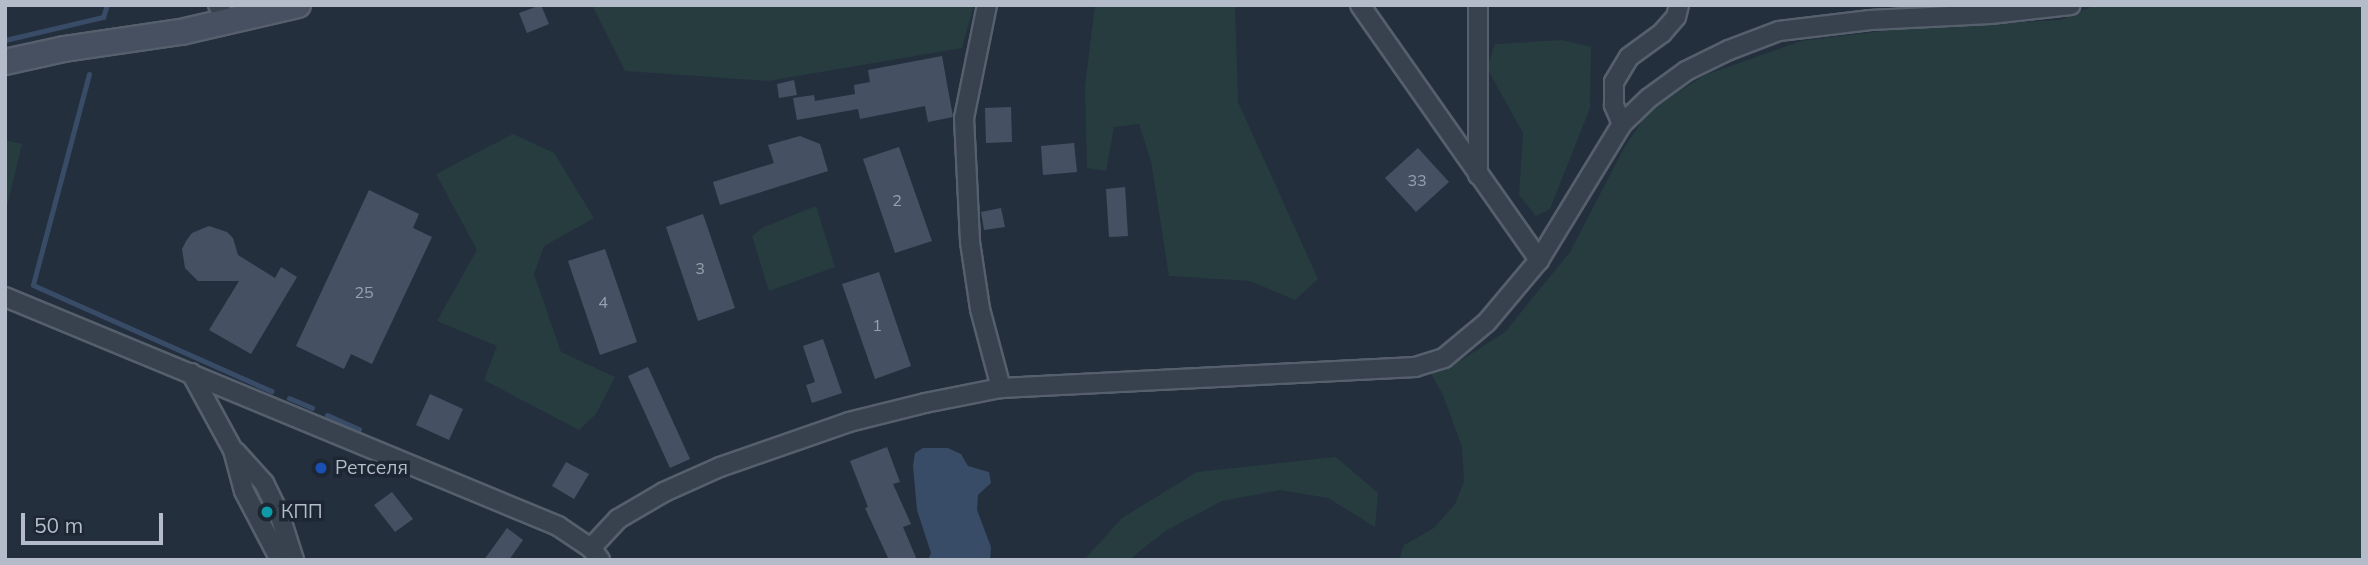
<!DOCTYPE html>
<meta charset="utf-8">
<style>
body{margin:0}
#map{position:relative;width:2368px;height:565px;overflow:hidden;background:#242f3e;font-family:Mulish,sans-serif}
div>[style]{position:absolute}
.green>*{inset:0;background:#263c3f}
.water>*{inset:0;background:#394c67}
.stream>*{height:5px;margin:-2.5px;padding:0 2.5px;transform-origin:2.5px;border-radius:2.5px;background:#394c67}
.building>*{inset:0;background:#455162}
.roads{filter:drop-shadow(2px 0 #565f6c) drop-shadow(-2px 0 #565f6c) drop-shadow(0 2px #565f6c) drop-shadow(0 -2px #565f6c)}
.street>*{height:18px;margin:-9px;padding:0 9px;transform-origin:9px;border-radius:9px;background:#38414e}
.secondary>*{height:24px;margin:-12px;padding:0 12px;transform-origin:12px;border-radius:12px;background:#465061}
.dots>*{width:19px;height:19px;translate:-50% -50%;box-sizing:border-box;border:4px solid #1d2633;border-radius:50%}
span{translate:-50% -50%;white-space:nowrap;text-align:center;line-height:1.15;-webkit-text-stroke:7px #1d2633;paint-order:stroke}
.number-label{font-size:16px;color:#98a1af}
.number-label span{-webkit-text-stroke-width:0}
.poi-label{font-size:19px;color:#b4bcc9}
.left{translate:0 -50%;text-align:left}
.frame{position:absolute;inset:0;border:7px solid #b4bcc9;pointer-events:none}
.scale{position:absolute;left:21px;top:513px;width:142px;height:32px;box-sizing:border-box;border:4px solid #b4bcc9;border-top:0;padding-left:9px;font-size:21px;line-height:24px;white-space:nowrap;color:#b4bcc9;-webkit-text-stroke:5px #1d2633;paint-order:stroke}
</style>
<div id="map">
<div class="green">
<div style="clip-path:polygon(592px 5px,974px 5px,962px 48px,768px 81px,625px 71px)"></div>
<div style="clip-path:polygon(1095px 5px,1235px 5px,1238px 102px,1318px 279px,1295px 300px,1250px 281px,1169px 276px,1151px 161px,1139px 124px,1114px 127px,1106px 171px,1087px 168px,1085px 87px)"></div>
<div style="clip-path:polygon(2095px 5px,2363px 5px,2363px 560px,1399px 560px,1404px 545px,1434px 528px,1455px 504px,1464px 481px,1462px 447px,1443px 395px,1429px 370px,1463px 359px,1505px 332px,1570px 252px,1625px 146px,1650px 110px,1705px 75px,1801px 41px,1899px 29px,2061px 20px)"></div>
<div style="clip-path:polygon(1562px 40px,1591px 47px,1590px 108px,1550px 209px,1536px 216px,1519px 195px,1523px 133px,1487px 68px,1495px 44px)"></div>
<div style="clip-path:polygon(513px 134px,554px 153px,594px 218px,544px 246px,534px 274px,561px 352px,615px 377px,596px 414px,579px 430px,484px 380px,497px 346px,437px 321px,477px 250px,436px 174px)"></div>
<div style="clip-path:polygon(5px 140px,22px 144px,5px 215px)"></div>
<div style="clip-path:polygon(816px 206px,835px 267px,769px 291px,752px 236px,764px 227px)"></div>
<div style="clip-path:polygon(1336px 457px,1378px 493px,1375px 527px,1328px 498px,1280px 490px,1222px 501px,1165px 531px,1129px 560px,1084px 560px,1122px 518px,1197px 472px)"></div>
</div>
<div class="water">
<div style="clip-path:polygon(923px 448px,948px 448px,961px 454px,968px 466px,989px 472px,991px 483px,978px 495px,977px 510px,991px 547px,990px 560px,928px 560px,931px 553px,917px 510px,913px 466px,915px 453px)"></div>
</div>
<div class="stream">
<div style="left:5px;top:40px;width:101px;rotate:-13.2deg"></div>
<div style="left:103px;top:17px;width:13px;rotate:-72deg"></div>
<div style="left:89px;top:74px;width:218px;rotate:104.9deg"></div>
<div style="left:33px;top:285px;width:261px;rotate:24deg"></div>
<div style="left:289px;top:398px;width:25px;rotate:23deg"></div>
<div style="left:327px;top:415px;width:35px;rotate:24deg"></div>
</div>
<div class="building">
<div style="clip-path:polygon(541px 5px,549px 24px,527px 33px,519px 13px)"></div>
<div style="clip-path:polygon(942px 56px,953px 117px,928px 122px,925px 106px,860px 119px,858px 109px,797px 120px,793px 98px,814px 95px,815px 101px,855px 94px,854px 85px,870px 82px,868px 70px)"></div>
<div style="clip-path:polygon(794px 80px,797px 95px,779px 98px,777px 84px)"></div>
<div style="clip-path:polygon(1011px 107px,1012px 142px,986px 143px,985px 108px)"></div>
<div style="clip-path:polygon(800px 136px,820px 144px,828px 171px,720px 205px,713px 182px,774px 163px,768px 145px)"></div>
<div style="clip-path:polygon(1074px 143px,1077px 172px,1043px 175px,1041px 146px)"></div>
<div style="clip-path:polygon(899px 147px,932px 241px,895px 253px,863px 159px)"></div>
<div style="clip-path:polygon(1418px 148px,1449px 182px,1416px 212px,1385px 178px)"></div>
<div style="clip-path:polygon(1125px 187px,1128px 236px,1109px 237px,1106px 189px)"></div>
<div style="clip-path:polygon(369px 190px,419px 214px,413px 228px,432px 237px,372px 364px,351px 354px,344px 369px,296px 346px)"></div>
<div style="clip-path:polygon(1001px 208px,1005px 227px,984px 230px,981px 212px)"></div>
<div style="clip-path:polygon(703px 214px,735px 308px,698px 321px,666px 227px)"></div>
<div style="clip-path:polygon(209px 226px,227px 232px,233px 238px,238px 255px,275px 278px,281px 267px,297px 277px,251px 354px,209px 330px,239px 281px,198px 281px,185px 268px,182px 249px,186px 241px,192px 233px)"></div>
<div style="clip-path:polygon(605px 249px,637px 342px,600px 355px,568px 261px)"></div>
<div style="clip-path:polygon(879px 272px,911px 366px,875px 379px,842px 284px)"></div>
<div style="clip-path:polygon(823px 339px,842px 393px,812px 403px,806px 385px,815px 382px,803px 346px)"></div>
<div style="clip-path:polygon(648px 367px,690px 459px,670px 468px,628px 376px)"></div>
<div style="clip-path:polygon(430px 394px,463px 409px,449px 440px,416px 425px)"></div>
<div style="clip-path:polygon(887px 447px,900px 482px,893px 484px,911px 524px,903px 527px,917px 560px,889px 560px,865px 508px,868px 507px,850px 461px)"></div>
<div style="clip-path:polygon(566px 462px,589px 474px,574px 499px,552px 486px)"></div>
<div style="clip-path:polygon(392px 492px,413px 519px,395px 532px,374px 505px)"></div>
<div style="clip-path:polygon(507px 528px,523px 540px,509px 560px,484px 560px)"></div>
</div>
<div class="roads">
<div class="street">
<div style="left:218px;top:5px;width:18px;rotate:61deg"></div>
<div style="left:987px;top:5px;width:115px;rotate:101.5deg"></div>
<div style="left:964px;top:118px;width:124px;rotate:87.2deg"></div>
<div style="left:970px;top:242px;width:68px;rotate:81.5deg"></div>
<div style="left:980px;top:309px;width:82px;rotate:75.1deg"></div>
<div style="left:1360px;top:5px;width:312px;rotate:54.9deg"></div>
<div style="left:1478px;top:5px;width:170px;rotate:90deg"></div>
<div style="left:1622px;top:124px;width:21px;rotate:-113deg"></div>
<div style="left:1614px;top:105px;width:23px;rotate:-90deg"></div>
<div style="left:1614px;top:82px;width:29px;rotate:-59deg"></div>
<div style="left:1629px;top:57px;width:41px;rotate:-36deg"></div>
<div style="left:1662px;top:33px;width:21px;rotate:-49deg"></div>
<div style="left:1676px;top:17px;width:12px;rotate:-76deg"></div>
<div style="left:5px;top:297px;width:599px;rotate:22.49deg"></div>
<div style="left:558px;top:526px;width:40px;rotate:34deg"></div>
<div style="left:591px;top:548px;width:15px;rotate:53deg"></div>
<div style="left:191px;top:373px;width:88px;rotate:61.4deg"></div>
<div style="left:233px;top:450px;width:42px;rotate:75deg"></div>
<div style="left:244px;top:491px;width:78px;rotate:62.4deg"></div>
<div style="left:236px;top:452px;width:42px;rotate:47.9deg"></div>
<div style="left:264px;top:483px;width:37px;rotate:64deg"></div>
<div style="left:280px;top:516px;width:46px;rotate:72.3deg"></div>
<div style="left:591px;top:548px;width:40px;rotate:-47deg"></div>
<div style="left:618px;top:519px;width:53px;rotate:-30.4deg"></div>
<div style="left:664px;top:492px;width:61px;rotate:-24.1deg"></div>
<div style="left:720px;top:467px;width:137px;rotate:-19.2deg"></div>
<div style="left:849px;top:422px;width:78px;rotate:-14deg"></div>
<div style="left:925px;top:403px;width:77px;rotate:-11.2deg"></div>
<div style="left:1001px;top:388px;width:415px;rotate:-2.9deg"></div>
<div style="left:1415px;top:367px;width:30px;rotate:-17deg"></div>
<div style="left:1444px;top:358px;width:56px;rotate:-39.9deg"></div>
<div style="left:1487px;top:322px;width:81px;rotate:-50deg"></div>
<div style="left:1539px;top:260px;width:159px;rotate:-58.6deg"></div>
<div style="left:1622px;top:124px;width:37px;rotate:-44deg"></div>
<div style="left:1649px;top:98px;width:46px;rotate:-36.1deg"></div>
<div style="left:1686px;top:71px;width:48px;rotate:-26deg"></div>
<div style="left:1729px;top:50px;width:53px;rotate:-20.8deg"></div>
<div style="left:1779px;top:31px;width:92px;rotate:-6.9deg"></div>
<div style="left:1870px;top:20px;width:120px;rotate:-2.9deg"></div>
<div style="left:1990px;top:14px;width:81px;rotate:-6.3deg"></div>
</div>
<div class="secondary">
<div style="left:5px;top:62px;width:60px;rotate:-12.4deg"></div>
<div style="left:64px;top:49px;width:118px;rotate:-8.3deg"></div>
<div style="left:181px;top:32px;width:120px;rotate:-13deg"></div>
</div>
</div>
<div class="dots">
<div style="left:321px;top:468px;background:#1a4fb4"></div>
<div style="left:267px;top:512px;background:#0f9aa8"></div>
</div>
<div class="number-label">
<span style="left:1417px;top:180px">33</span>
<span style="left:897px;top:200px">2</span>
<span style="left:700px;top:268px">3</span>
<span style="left:364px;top:292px">25</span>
<span style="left:603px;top:302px">4</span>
<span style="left:877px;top:325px">1</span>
</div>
<div class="poi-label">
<span class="left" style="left:335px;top:468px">Ретселя</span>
<span class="left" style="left:281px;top:512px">КПП</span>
</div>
<div class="frame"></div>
<div class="scale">50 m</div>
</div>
